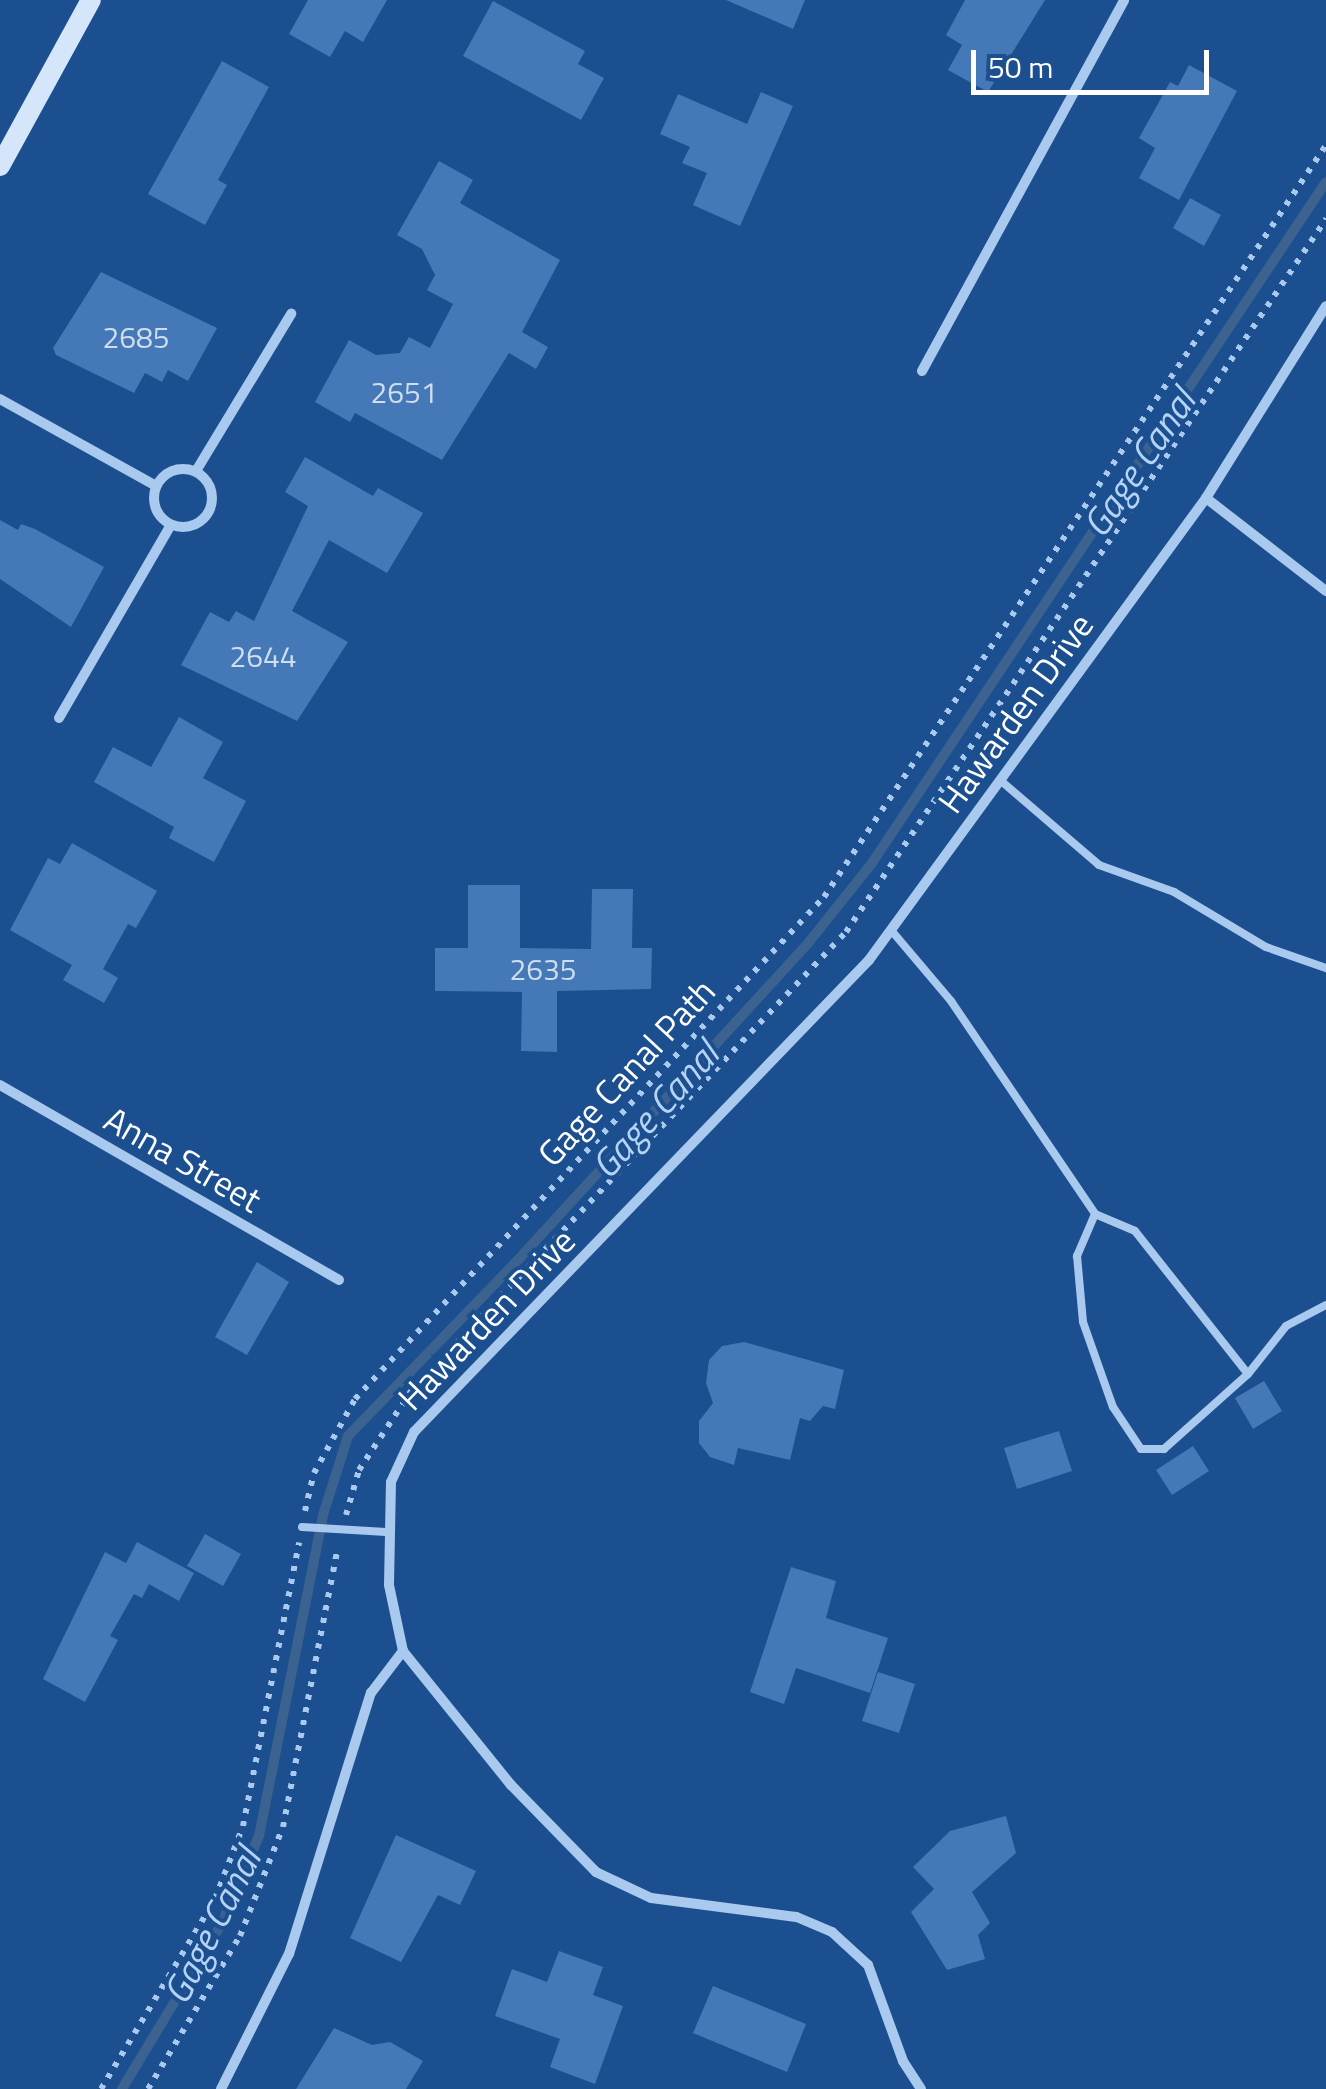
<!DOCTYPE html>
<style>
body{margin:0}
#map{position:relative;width:1326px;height:2089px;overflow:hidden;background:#1b4f8f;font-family:"Titillium Web",sans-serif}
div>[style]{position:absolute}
.stream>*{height:10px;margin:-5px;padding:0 5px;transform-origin:5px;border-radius:5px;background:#3c6290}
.building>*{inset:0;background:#4478b7}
.path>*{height:6px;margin-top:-3px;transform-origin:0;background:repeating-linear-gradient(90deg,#a9c9ee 0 5px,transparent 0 13px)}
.service>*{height:8px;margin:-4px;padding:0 4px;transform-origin:4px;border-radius:4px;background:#a9c9ee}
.minor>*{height:10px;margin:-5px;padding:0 5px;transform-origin:5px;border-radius:5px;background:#a9c9ee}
.minor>.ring{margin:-5px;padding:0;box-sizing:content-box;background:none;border:10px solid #a9c9ee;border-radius:50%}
.secondary>*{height:20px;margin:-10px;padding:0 10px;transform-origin:10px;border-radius:10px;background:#d6e6fa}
span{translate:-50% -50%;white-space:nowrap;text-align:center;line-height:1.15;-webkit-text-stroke:8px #1b4f8f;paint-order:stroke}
.number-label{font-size:30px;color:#d0dded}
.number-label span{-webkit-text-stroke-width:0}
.street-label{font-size:35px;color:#fff}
.water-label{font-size:38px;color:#b5d3f5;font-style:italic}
.scale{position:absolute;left:971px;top:50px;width:238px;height:45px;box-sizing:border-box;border:5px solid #fff;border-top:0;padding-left:12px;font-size:30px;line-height:35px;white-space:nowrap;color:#fff;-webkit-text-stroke:8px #1b4f8f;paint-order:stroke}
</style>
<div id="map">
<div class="stream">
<div style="left:122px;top:2089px;width:194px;rotate:-58.9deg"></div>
<div style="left:222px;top:1923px;width:95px;rotate:-67deg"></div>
<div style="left:259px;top:1836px;width:327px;rotate:-78.7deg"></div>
<div style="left:323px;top:1515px;width:83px;rotate:-72.4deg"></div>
<div style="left:348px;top:1436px;width:243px;rotate:-46deg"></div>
<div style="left:517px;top:1261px;width:432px;rotate:-47.5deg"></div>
<div style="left:809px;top:942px;width:101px;rotate:-51.4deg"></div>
<div style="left:872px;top:863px;width:818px;rotate:-56.31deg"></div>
</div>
<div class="building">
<div style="clip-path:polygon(308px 0,387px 0,363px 42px,345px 31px,330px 57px,289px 34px)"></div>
<div style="clip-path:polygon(726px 0,805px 0,793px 29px)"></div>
<div style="clip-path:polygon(965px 0,1045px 0,988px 92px,948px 70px,962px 45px,946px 35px)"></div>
<div style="clip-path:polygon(493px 1px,585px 51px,578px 64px,604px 78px,581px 120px,463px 56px)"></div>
<div style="clip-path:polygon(222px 61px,269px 87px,218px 180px,227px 185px,205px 225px,148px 194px)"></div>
<div style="clip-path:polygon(1189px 65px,1237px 91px,1179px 200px,1139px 178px,1155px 148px,1139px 138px,1170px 82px,1178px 86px)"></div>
<div style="clip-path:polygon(761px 92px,793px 106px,740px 226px,693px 205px,707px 173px,682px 163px,690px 147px,660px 134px,678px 94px,747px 124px)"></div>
<div style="clip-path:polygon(439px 161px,473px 180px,460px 203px,560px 260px,522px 332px,548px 347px,536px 369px,509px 353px,442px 460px,355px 413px,350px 422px,315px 402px,349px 340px,376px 355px,400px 353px,409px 337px,430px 348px,453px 304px,427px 290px,435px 275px,422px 249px,397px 235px)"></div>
<div style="clip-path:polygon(1190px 198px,1221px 215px,1204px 246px,1173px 228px)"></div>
<div style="clip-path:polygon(101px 272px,217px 328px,188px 381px,168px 370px,162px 382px,145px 373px,134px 393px,56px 355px,53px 348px)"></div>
<div style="clip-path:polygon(305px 457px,373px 496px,378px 488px,423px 513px,387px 573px,329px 540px,292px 611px,348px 642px,297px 721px,181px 665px,210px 612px,229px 622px,236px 611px,254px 621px,308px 506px,285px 492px)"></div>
<div style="clip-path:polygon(0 520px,18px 530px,21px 524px,35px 529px,104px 567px,71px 627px,0 579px)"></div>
<div style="clip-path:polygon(179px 717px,223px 742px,203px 778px,246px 801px,214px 862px,169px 838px,174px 827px,94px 782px,113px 747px,151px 767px)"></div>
<div style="clip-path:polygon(72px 843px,157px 891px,136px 928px,128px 924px,103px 969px,118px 978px,104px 1003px,63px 980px,72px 965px,10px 930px,48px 858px,60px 864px)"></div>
<div style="clip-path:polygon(468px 885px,520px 885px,520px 948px,591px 949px,592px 889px,633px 889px,632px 948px,652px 948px,651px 989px,557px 991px,557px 1052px,521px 1051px,522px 992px,435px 991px,435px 948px,468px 948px)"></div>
<div style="clip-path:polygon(257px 1262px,289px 1282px,247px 1355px,215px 1337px)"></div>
<div style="clip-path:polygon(744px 1342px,844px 1370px,835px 1409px,823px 1406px,810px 1421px,800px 1418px,790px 1460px,738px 1448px,734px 1465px,710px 1457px,699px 1443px,699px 1421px,713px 1403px,706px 1383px,709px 1360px,722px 1346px)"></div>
<div style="clip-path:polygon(1264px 1381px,1282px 1411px,1253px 1429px,1235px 1398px)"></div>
<div style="clip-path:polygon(1059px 1431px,1072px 1471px,1017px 1489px,1004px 1448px)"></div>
<div style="clip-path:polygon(1193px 1446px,1209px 1471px,1172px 1495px,1156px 1470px)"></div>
<div style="clip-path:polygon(205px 1534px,241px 1554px,223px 1586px,187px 1566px)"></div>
<div style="clip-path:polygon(137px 1542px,194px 1573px,179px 1601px,149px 1584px,142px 1598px,134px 1594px,110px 1636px,118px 1640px,85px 1702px,43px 1679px,105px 1552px,126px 1563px)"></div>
<div style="clip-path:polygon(791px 1567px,836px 1581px,826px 1618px,888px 1638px,870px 1693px,796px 1668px,784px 1704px,750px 1692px)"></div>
<div style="clip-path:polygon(878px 1672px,915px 1684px,899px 1733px,862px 1721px)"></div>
<div style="clip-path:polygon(1006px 1816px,1016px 1853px,972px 1892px,990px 1923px,978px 1935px,985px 1959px,947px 1970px,911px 1912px,934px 1889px,913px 1867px,950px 1831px)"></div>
<div style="clip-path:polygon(396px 1835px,476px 1871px,460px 1905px,438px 1895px,401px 1962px,350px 1938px)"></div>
<div style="clip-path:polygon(559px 1951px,603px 1967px,593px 1995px,623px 2006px,595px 2084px,550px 2067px,560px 2039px,495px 2016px,512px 1969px,547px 1982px)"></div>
<div style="clip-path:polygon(713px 1986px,806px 2024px,787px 2072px,693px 2033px)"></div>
<div style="clip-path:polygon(334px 2028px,372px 2045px,390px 2042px,423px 2061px,406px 2089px,296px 2089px)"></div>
</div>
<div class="path">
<div style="left:305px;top:1511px;width:39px;rotate:-77deg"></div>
<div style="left:314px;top:1473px;width:85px;rotate:-61deg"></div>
<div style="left:355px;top:1399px;width:687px;rotate:-46.95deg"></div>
<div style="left:824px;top:897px;width:904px;rotate:-56.27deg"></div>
<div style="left:346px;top:1515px;width:47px;rotate:-73.9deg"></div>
<div style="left:359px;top:1470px;width:95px;rotate:-56.6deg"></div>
<div style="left:411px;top:1391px;width:632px;rotate:-46.54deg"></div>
<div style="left:846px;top:932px;width:860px;rotate:-56.05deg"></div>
<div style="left:101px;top:2089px;width:222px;rotate:-59deg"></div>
<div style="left:215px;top:1899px;width:78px;rotate:-69deg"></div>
<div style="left:243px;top:1826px;width:289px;rotate:-78.8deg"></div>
<div style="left:148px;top:2089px;width:179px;rotate:-59deg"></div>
<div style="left:240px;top:1936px;width:117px;rotate:-68.5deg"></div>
<div style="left:283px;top:1827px;width:285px;rotate:-78.9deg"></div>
</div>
<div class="service">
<div style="left:1000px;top:780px;width:130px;rotate:40.6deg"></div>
<div style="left:1099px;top:865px;width:80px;rotate:19.8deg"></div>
<div style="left:1174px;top:892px;width:107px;rotate:30.9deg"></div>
<div style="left:1266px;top:947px;width:64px;rotate:19.3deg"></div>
<div style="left:891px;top:930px;width:93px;rotate:49.8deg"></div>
<div style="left:951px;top:1001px;width:257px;rotate:55.9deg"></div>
<div style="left:1095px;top:1214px;width:46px;rotate:113.2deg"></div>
<div style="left:1077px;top:1256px;width:66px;rotate:84.8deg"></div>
<div style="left:1083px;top:1322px;width:90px;rotate:70.6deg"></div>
<div style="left:1113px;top:1407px;width:50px;rotate:56.3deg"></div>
<div style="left:1141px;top:1449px;width:23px"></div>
<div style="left:1164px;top:1449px;width:113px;rotate:-41.8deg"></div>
<div style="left:1095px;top:1214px;width:43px;rotate:23deg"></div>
<div style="left:1135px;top:1231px;width:182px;rotate:51.7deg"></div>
<div style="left:1248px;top:1374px;width:61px;rotate:-51.6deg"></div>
<div style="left:1286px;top:1326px;width:45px;rotate:-27.7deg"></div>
<div style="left:302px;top:1527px;width:84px;rotate:3.4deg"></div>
</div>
<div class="minor">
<div style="left:922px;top:371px;width:422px;rotate:-61.4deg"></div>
<div style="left:0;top:399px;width:179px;rotate:29.1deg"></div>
<div class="ring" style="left:154px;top:469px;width:48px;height:48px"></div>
<div style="left:196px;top:471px;width:184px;rotate:-58.8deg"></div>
<div style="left:1206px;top:498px;width:152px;rotate:37.8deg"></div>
<div style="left:59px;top:718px;width:223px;rotate:-59.9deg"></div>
<div style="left:0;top:1085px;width:391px;rotate:29.9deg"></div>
<div style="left:221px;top:2089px;width:151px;rotate:-63.3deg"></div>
<div style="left:289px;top:1954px;width:274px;rotate:-72.6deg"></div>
<div style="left:371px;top:1693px;width:53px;rotate:-52.7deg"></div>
<div style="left:921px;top:2089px;width:33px;rotate:-123deg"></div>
<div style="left:903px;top:2061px;width:102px;rotate:-110deg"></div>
<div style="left:868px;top:1965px;width:49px;rotate:-137.5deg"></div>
<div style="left:832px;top:1932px;width:39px;rotate:-157deg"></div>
<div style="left:796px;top:1917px;width:146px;rotate:-172.5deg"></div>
<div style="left:651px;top:1898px;width:61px;rotate:-154.7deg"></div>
<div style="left:596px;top:1872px;width:122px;rotate:-134.3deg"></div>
<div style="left:511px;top:1785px;width:172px;rotate:-128.9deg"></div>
<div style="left:403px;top:1651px;width:67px;rotate:-102deg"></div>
<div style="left:389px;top:1585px;width:103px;rotate:-88.9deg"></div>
<div style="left:391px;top:1482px;width:55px;rotate:-65.3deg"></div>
<div style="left:414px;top:1432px;width:656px;rotate:-46.05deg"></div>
<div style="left:869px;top:960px;width:572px;rotate:-53.89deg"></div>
<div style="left:1206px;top:498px;width:226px;rotate:-58deg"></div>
</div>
<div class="secondary">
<div style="left:0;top:166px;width:189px;rotate:-61.3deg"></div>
</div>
<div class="number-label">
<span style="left:136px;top:337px">2685</span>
<span style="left:404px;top:392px">2651</span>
<span style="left:263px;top:656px">2644</span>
<span style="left:543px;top:969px">2635</span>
</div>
<div class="street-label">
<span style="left:1015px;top:713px;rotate:-54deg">Hawarden Drive</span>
<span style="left:626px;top:1072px;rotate:-47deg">Gage Canal Path</span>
<span style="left:183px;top:1159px;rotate:30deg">Anna Street</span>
<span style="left:486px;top:1319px;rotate:-46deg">Hawarden Drive</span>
</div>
<div class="water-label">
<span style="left:1139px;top:463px;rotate:-56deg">Gage Canal</span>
<span style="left:655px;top:1110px;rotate:-48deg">Gage Canal</span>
<span style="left:212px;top:1926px;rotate:-63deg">Gage Canal</span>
</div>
<div class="scale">50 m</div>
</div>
